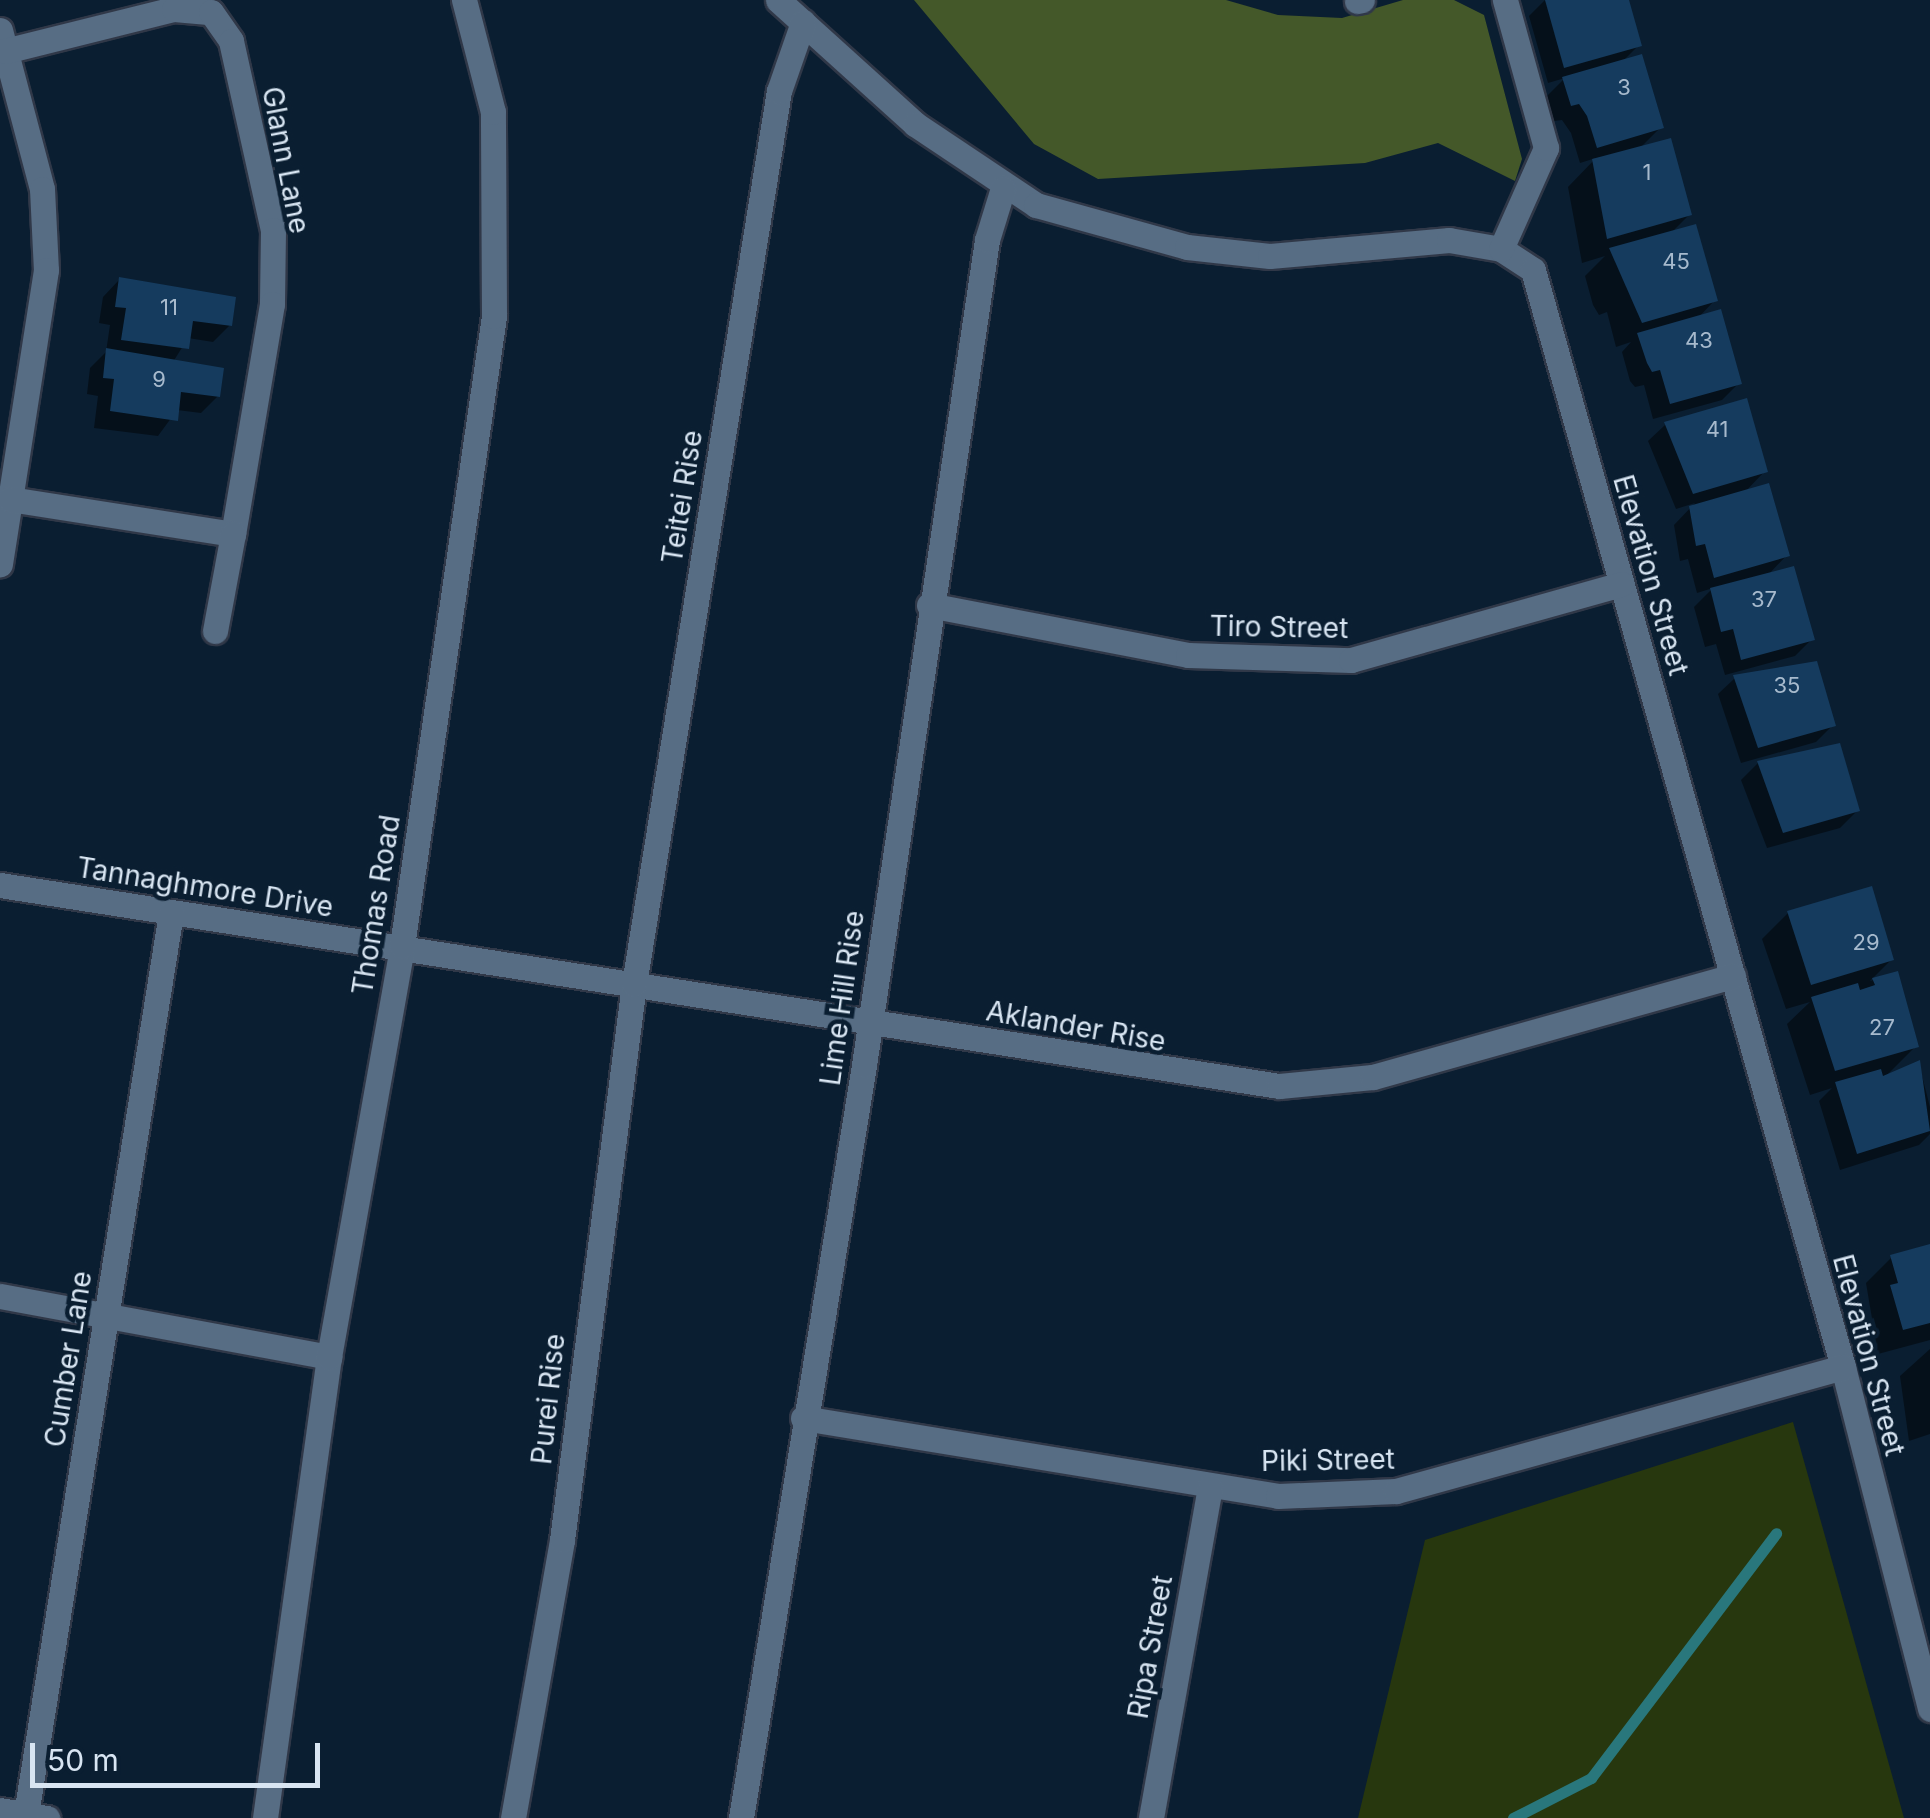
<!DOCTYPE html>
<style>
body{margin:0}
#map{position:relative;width:1930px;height:1818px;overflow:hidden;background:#0a1e31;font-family:Inter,sans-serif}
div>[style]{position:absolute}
.green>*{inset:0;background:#27370e}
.forest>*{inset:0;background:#445829}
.shadow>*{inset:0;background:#0007}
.stream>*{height:11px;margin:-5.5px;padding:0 5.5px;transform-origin:5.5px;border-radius:5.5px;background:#29777c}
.building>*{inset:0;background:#153b5e}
.roads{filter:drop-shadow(2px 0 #303848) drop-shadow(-2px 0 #303848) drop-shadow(0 2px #303848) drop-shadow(0 -2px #303848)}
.minor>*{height:25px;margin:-12.5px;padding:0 12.5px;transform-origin:12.5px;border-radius:12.5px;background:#576d84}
span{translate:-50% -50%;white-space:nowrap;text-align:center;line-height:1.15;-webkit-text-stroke:9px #0a1e31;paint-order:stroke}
.number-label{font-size:22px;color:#a7bacd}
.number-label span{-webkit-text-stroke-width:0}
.street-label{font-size:28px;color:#d8e5f2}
.scale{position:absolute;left:30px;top:1743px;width:290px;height:45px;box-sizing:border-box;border:5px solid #d8e5f2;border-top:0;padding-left:12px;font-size:30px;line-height:35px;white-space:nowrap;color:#d8e5f2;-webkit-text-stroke:8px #0a1e31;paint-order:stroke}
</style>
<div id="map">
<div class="green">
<div style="clip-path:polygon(1793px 1422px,1904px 1818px,1358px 1818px,1425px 1540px)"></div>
</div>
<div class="forest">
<div style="clip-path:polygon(914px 0,1226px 0,1278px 15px,1342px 18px,1403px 0,1454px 0,1484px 15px,1522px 159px,1515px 181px,1438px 143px,1365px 163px,1098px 179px,1034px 144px)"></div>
</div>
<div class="shadow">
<div style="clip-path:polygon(1545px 0,1626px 0,1639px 45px,1622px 62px,1661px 127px,1639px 149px,1689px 215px,1670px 234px,1715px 300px,1697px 319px,1739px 383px,1722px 400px,1653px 419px,1644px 385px,1635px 387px,1630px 381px,1622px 352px,1631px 342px,1616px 347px,1607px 312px,1599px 315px,1593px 305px,1585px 276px,1605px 256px,1582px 263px,1568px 187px,1596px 158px,1580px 163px,1571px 133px,1562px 120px,1554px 121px,1547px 96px,1565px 78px,1548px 83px,1529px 16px)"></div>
<div style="clip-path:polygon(119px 280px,230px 325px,213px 342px,188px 338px,173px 362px,218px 396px,201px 413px,177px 410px,158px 436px,94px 428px,98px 396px,87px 394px,90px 368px,106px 352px,110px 325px,99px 323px,103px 297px)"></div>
<div style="clip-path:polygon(1745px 401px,1765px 471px,1744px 493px,1787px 555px,1767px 576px,1812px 639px,1795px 656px,1725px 675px,1716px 644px,1705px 647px,1694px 607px,1713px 588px,1697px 593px,1688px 559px,1680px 561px,1674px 525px,1695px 503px,1676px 509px,1648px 441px,1665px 425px)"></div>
<div style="clip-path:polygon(1735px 678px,1833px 725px,1816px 742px,1741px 763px,1718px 694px)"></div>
<div style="clip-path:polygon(1758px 763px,1857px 811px,1840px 828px,1767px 848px,1741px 780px)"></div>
<div style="clip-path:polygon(1788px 913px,1891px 960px,1870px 981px,1896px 974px,1916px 1046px,1884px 1078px,1919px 1064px,1930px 1107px,1930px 1134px,1919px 1145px,1840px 1170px,1819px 1101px,1832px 1088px,1810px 1095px,1787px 1024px,1810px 1002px,1786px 1009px,1762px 939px)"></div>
<div style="clip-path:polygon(1930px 1246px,1930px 1340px,1878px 1354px,1866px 1283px,1892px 1257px)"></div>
<div style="clip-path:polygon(1930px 1349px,1930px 1434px,1909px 1441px,1900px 1376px)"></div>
</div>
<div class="stream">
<div style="left:1513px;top:1818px;width:88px;rotate:-27.1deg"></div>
<div style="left:1591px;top:1778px;width:307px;rotate:-52.9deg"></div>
</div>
<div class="building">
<div style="clip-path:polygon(1545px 0,1629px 0,1642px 46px,1564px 68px)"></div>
<div style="clip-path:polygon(1642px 54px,1664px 128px,1597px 148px,1587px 116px,1579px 104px,1571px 106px,1562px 77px)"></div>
<div style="clip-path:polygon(1671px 138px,1692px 215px,1607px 239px,1592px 159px)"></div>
<div style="clip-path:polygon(1696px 224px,1718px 301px,1642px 323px,1609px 248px)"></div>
<div style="clip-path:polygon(119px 277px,236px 297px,232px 326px,193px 321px,189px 349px,121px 340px,126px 308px,115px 307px)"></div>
<div style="clip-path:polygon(1721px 309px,1742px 384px,1670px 404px,1660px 370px,1652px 372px,1647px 363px,1637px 333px)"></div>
<div style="clip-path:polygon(106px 348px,224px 368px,220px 397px,181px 392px,178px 421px,110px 411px,114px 379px,103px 378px)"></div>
<div style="clip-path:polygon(1747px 398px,1768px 472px,1693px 494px,1664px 422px)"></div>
<div style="clip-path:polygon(1769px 483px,1790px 556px,1714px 578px,1705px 544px,1696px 546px,1689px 506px)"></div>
<div style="clip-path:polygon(1794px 566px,1815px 640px,1741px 660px,1733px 629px,1721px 632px,1710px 588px)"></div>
<div style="clip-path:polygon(1817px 661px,1836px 726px,1758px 748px,1733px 675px)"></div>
<div style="clip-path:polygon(1840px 743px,1860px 811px,1783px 833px,1757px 761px)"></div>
<div style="clip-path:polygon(1872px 886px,1894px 960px,1811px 985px,1787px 911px)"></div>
<div style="clip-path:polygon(1898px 971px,1919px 1047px,1835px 1071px,1811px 997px,1858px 983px,1860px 990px,1875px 985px,1872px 978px)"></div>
<div style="clip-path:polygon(1920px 1060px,1930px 1131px,1857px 1154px,1835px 1082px,1881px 1069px,1883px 1076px)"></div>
<div style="clip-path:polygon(1930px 1244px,1930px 1323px,1903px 1330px,1890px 1285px,1898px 1283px,1890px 1255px)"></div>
</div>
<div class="roads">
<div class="minor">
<div style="left:778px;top:0;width:185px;rotate:42.1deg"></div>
<div style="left:915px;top:124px;width:146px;rotate:33.8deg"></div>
<div style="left:1036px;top:205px;width:157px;rotate:15.5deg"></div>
<div style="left:1187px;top:247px;width:83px;rotate:6.2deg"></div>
<div style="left:1270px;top:256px;width:180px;rotate:-5.1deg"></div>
<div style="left:1449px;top:240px;width:53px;rotate:9.8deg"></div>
<div style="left:1501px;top:249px;width:38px;rotate:33deg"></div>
<div style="left:1533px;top:270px;width:1140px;rotate:74.22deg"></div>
<div style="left:1843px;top:1367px;width:353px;rotate:75.7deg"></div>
<div style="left:1357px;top:1px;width:5px;rotate:-11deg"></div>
<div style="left:0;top:30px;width:164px;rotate:75.2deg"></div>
<div style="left:42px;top:189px;width:81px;rotate:87.2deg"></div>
<div style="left:46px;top:270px;width:298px;rotate:98.9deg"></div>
<div style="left:5px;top:51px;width:174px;rotate:-14deg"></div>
<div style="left:174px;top:9px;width:37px;rotate:5deg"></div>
<div style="left:211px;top:12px;width:35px;rotate:55deg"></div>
<div style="left:231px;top:41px;width:194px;rotate:77.5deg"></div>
<div style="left:273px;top:230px;width:74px;rotate:90.8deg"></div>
<div style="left:272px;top:304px;width:233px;rotate:99.6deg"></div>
<div style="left:233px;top:534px;width:226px;rotate:-171.1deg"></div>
<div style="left:1501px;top:249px;width:111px;rotate:-66deg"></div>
<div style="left:1546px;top:148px;width:154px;rotate:-105.5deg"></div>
<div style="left:929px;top:605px;width:264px;rotate:10.9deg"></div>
<div style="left:1188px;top:655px;width:163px;rotate:1.8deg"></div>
<div style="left:1351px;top:660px;width:281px;rotate:-15.7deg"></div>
<div style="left:215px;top:631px;width:99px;rotate:-79.5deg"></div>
<div style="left:0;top:885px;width:1295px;rotate:8.93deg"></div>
<div style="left:1279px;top:1086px;width:94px;rotate:-5.5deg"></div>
<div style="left:1373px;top:1077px;width:374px;rotate:-15.7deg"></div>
<div style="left:0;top:1296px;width:335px;rotate:10.5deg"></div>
<div style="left:803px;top:1418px;width:481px;rotate:9.3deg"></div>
<div style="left:1278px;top:1496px;width:118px;rotate:-2.4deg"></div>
<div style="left:1396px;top:1491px;width:464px;rotate:-15.5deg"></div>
<div style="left:0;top:1810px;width:48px;rotate:9.7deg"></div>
<div style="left:26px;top:1814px;width:913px;rotate:-80.86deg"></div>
<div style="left:265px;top:1818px;width:465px;rotate:-82.1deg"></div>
<div style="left:329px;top:1357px;width:417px;rotate:-79.9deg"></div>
<div style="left:402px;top:946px;width:637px;rotate:-81.69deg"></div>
<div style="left:494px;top:316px;width:204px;rotate:-90.3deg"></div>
<div style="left:493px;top:112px;width:116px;rotate:-104.5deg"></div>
<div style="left:513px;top:1818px;width:282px;rotate:-80deg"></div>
<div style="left:562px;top:1540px;width:561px;rotate:-82.62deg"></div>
<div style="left:634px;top:984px;width:905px;rotate:-80.78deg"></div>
<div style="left:779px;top:91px;width:73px;rotate:-70.8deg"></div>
<div style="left:741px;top:1818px;width:763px;rotate:-80.72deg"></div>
<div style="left:864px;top:1065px;width:834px;rotate:-81.52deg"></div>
<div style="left:987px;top:240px;width:54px;rotate:-72.9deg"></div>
<div style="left:1151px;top:1818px;width:336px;rotate:-79.9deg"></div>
</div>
</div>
<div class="number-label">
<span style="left:1624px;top:88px">3</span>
<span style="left:1647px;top:173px">1</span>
<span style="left:1676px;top:262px">45</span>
<span style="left:169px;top:308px">11</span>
<span style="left:1699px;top:341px">43</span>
<span style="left:159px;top:380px">9</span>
<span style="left:1717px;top:430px">41</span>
<span style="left:1764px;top:600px">37</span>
<span style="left:1787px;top:686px">35</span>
<span style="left:1866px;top:943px">29</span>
<span style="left:1882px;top:1028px">27</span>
</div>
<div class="street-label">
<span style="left:286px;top:160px;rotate:79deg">Glann Lane</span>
<span style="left:682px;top:497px;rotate:-81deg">Teitei Rise</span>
<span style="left:1651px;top:575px;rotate:74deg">Elevation Street</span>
<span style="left:1279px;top:627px;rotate:1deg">Tiro Street</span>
<span style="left:205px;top:887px;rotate:9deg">Tannaghmore Drive</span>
<span style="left:376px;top:905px;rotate:-81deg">Thomas Road</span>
<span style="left:842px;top:998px;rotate:-82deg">Lime Hill Rise</span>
<span style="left:1076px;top:1026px;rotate:10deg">Aklander Rise</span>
<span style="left:1869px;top:1355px;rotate:75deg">Elevation Street</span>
<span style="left:68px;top:1359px;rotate:-81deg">Cumber Lane</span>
<span style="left:548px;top:1399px;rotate:-84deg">Purei Rise</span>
<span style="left:1328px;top:1460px;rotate:-1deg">Piki Street</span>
<span style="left:1150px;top:1647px;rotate:-80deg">Ripa Street</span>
</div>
<div class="scale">50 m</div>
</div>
